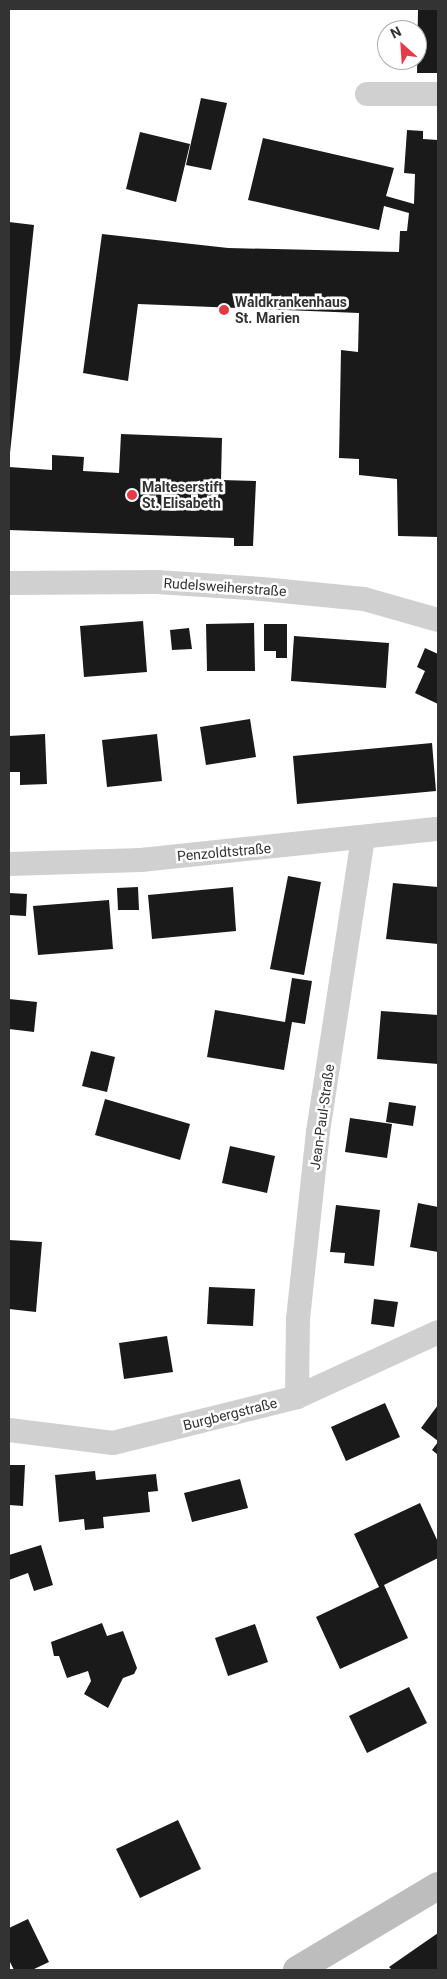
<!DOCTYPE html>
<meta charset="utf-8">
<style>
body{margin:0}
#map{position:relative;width:447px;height:1979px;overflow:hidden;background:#fff;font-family:Roboto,sans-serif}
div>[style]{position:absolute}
.building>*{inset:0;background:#1a1a1a}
.street>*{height:24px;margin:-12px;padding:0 12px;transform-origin:12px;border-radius:12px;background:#d0d0d0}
.secondary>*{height:28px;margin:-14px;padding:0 14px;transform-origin:14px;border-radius:14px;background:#bdbdbd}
.dots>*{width:14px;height:14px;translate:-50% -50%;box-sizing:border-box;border:2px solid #fff;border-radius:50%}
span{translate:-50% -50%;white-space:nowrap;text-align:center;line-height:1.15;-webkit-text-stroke:5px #fff;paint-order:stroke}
.poi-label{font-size:14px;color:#333;font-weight:700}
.left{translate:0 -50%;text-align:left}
.street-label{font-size:14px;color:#333}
.frame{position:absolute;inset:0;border:10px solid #333;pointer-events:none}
.north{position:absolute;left:377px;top:20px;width:50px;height:50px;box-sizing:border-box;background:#fff;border:1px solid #adadad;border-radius:50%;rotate:334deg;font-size:14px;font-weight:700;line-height:20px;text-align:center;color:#333}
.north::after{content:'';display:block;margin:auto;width:18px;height:22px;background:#e63946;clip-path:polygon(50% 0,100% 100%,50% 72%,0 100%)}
</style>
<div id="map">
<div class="building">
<div style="clip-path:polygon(418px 9px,438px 9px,438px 73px,417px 73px)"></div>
<div style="clip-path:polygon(201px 98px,227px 103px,211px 170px,186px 165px)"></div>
<div style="clip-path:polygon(407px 130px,423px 131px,423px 139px,438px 140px,438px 537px,398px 536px,397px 479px,359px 475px,359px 459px,339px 458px,341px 350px,358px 352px,359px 313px,138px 304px,128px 381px,83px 373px,102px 234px,228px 248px,399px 252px,400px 231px,407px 231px,409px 213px,384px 206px,379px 230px,248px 200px,263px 138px,394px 168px,386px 196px,414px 204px,415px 174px,404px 173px)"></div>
<div style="clip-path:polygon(140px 132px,190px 144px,176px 202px,126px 189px)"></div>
<div style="clip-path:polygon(9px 222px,34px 225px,10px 453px,9px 453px)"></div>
<div style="clip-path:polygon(121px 434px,222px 438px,221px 480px,256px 481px,253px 546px,234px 546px,234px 538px,9px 530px,9px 467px,52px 470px,52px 455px,84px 457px,83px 471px,119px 473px)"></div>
<div style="clip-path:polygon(143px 621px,147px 672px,84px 677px,80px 626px)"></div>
<div style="clip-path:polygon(254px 623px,255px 671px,207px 671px,206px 624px)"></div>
<div style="clip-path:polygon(264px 624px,287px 624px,287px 658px,276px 658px,276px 651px,264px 651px)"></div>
<div style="clip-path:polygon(189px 628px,192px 649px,172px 650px,170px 630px)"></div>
<div style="clip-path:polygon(294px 636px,389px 643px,386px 688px,291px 681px)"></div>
<div style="clip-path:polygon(425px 648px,438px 654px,438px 704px,415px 693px,425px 671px,417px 667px)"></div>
<div style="clip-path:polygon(250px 719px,256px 757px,206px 765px,200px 727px)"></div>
<div style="clip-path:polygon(45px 734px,47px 784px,20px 785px,20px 772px,9px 772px,9px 736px)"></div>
<div style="clip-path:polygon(157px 734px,162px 781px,107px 787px,102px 740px)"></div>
<div style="clip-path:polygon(432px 743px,436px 791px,297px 804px,293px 756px)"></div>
<div style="clip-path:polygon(288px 876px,321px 882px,304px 975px,270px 969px)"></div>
<div style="clip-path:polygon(393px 883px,438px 887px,438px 944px,386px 939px)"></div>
<div style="clip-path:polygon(138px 887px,139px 910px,118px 910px,117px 888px)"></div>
<div style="clip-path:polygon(233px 887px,236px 931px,152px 939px,148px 895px)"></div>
<div style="clip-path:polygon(9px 893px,27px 894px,26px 916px,9px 915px)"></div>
<div style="clip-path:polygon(109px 900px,113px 949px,38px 955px,33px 906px)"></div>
<div style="clip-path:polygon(292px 978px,312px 981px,305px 1024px,292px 1022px,284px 1070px,207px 1057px,215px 1010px,285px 1022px)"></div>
<div style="clip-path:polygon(9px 999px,37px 1002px,34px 1032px,9px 1029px)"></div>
<div style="clip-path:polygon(381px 1011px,438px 1015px,438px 1064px,377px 1059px)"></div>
<div style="clip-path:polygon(91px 1051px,115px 1057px,107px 1092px,82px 1086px)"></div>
<div style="clip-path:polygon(105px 1099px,190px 1124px,180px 1160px,95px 1135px)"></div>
<div style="clip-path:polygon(389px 1102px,416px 1106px,413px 1126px,386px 1122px)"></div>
<div style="clip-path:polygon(350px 1118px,392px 1124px,387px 1158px,345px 1152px)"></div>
<div style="clip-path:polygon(230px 1146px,275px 1156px,267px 1193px,222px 1183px)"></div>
<div style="clip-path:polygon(418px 1203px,438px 1207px,438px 1252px,410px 1247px)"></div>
<div style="clip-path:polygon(336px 1205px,380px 1210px,374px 1266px,344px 1263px,345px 1253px,330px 1252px)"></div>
<div style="clip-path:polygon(9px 1240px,42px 1242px,36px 1312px,9px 1309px)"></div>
<div style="clip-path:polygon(209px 1287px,255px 1289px,253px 1326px,207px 1324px)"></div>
<div style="clip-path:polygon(374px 1299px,398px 1302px,394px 1327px,371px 1324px)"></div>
<div style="clip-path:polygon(167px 1336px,173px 1372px,124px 1379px,119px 1343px)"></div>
<div style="clip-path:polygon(385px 1403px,400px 1437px,346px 1461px,331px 1427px)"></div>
<div style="clip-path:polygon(438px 1405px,438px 1441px,421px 1428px)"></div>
<div style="clip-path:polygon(438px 1442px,438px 1455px,432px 1450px)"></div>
<div style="clip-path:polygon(9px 1465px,25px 1465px,23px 1506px,9px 1505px)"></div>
<div style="clip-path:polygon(95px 1471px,96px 1480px,156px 1474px,158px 1491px,148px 1492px,150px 1512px,103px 1517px,104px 1528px,85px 1530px,84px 1519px,59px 1522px,55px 1475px)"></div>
<div style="clip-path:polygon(240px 1479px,248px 1508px,192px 1522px,184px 1493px)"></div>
<div style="clip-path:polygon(420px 1503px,438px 1542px,438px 1558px,384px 1585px,408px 1638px,340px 1669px,316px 1617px,379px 1587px,354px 1534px)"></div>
<div style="clip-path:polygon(41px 1545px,53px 1585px,34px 1591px,28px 1573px,9px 1580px,9px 1555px)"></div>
<div style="clip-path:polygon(102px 1623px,107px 1636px,123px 1631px,137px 1668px,134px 1674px,123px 1678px,108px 1708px,84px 1694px,91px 1681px,88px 1671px,67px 1678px,59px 1656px,54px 1656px,51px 1642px)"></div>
<div style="clip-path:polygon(255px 1624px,268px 1662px,228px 1676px,215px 1638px)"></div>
<div style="clip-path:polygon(409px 1687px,427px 1723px,367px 1753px,349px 1716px)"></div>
<div style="clip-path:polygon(178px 1820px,201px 1869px,140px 1898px,116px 1849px)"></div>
<div style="clip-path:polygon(28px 1919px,49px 1962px,32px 1970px,14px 1970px,9px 1960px,9px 1928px)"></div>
<div style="clip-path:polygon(438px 1933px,438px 1970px,392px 1970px,389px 1967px)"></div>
</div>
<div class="street">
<div style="left:367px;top:94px;width:71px"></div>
<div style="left:9px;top:583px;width:148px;rotate:-0.4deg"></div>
<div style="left:157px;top:582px;width:105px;rotate:3.8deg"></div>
<div style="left:262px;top:589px;width:102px;rotate:5.6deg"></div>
<div style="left:364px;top:599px;width:77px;rotate:15.8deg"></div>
<div style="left:9px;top:864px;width:132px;rotate:-1.7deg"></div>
<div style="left:141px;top:860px;width:299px;rotate:-6deg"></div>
<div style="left:297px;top:1397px;width:78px;rotate:-89.3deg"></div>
<div style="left:298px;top:1319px;width:188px;rotate:-83.9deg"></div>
<div style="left:318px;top:1132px;width:296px;rotate:-81.3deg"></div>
<div style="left:9px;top:1430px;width:105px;rotate:7.1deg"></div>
<div style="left:113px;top:1443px;width:190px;rotate:-14deg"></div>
<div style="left:297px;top:1397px;width:155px;rotate:-24.7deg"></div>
</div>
<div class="secondary">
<div style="left:297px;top:1970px;width:164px;rotate:-30.8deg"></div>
</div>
<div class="dots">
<div style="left:224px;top:310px;background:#e63946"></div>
<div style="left:132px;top:495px;background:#e63946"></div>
</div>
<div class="poi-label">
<span class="left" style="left:235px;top:310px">Waldkrankenhaus<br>St. Marien</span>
<span class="left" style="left:142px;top:495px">Malteserstift<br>St. Elisabeth</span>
</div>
<div class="street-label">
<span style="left:225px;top:587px;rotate:4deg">Rudelsweiherstraße</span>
<span style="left:224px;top:852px;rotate:-5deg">Penzoldtstraße</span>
<span style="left:322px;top:1117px;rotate:-82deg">Jean-Paul-Straße</span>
<span style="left:230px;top:1414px;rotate:-14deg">Burgbergstraße</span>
</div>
<div class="frame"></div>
<div class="north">N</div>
</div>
